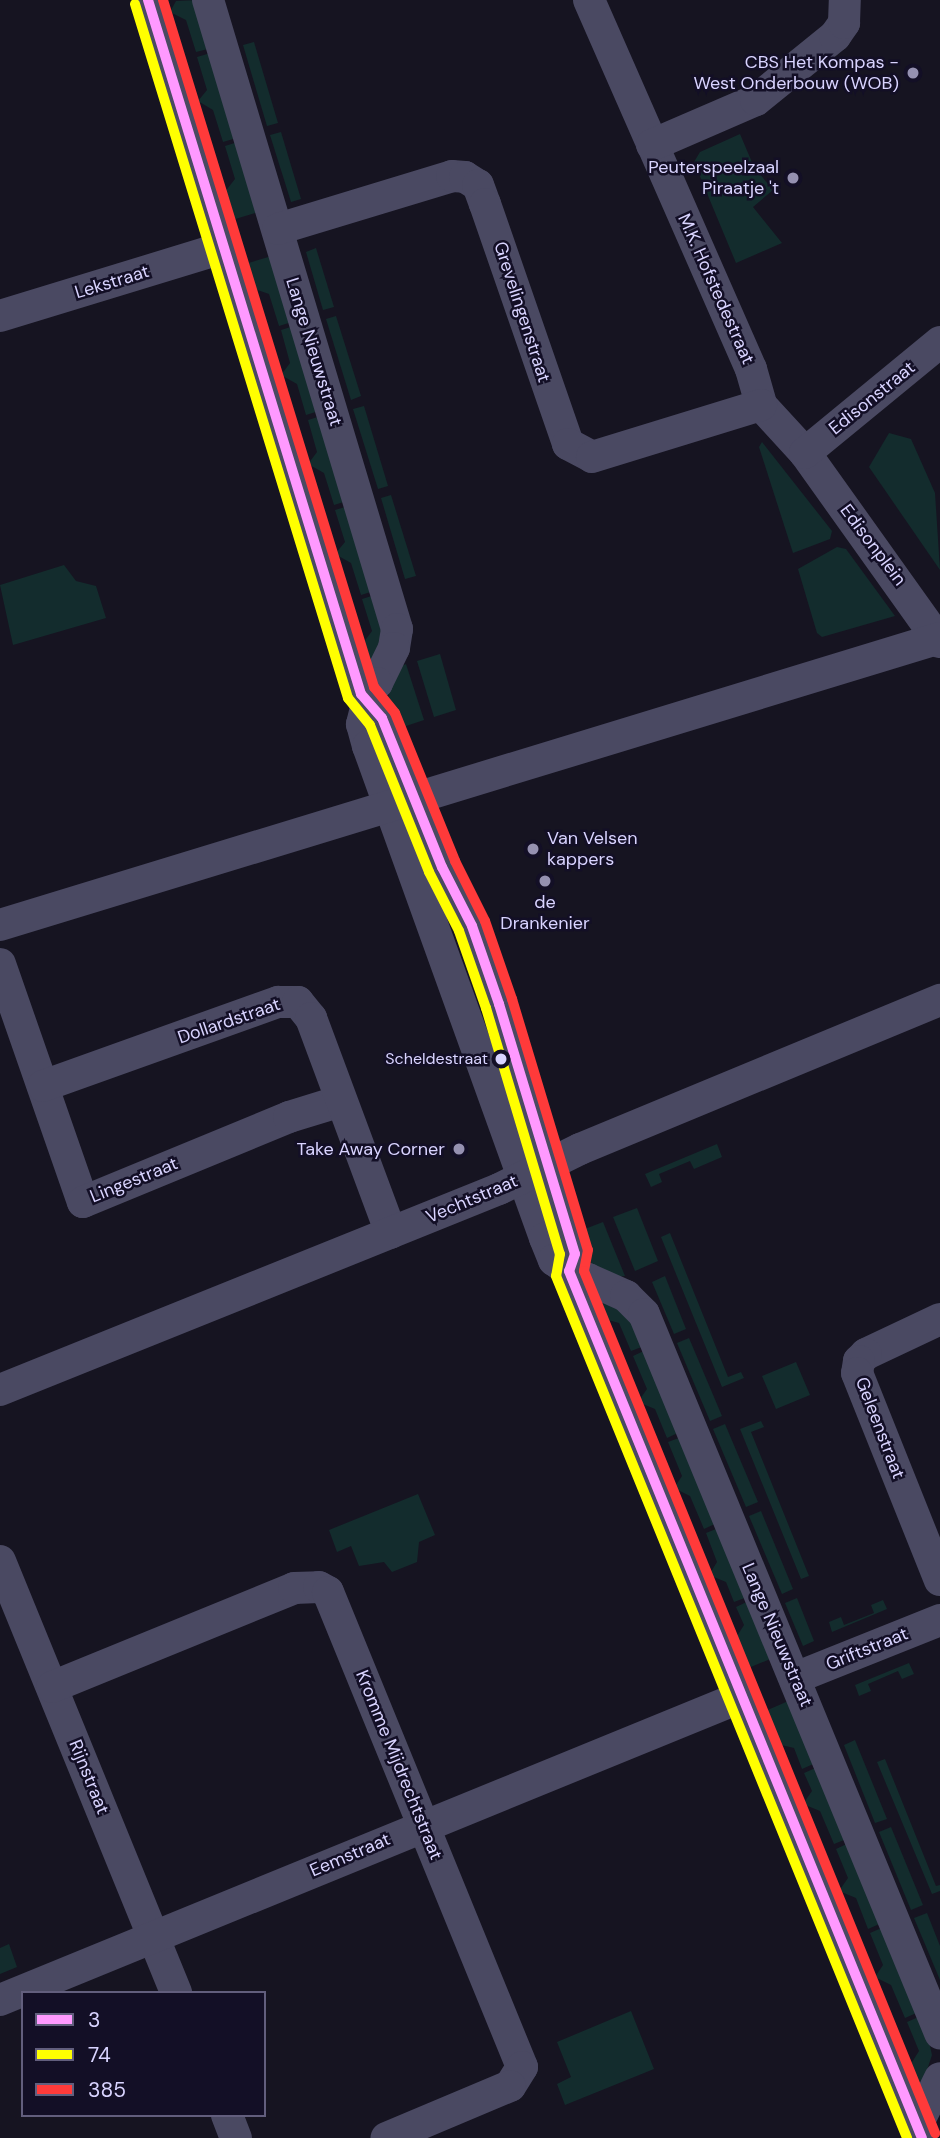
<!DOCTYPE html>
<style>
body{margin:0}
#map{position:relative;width:940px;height:2138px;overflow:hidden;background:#161421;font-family:"DM Sans",sans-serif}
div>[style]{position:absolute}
.green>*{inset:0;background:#132c2d}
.minor>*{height:32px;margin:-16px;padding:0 16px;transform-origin:16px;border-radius:16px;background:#4a4962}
.bus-1>*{height:10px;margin:-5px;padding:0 5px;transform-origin:5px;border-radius:5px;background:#f9f}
.bus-2>*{height:10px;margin:-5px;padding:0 5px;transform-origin:5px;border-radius:5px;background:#ff0}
.bus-3>*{height:10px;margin:-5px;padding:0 5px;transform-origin:5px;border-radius:5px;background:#ff3a3a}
.dots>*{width:19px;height:19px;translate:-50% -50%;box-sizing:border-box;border:4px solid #130f26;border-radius:50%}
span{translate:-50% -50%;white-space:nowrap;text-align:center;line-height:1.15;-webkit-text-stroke:5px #130f26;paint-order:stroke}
.bus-label{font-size:16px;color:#d9d4ff}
.right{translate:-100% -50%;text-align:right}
.poi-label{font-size:18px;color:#d9d4ff}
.left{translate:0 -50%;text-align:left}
.street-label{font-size:18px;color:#d9d4ff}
.legend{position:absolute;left:21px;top:1991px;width:245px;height:126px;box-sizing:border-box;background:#130f26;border:2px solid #625e7d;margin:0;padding:9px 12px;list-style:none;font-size:21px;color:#d9d4ff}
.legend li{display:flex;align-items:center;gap:14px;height:35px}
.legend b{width:35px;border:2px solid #625e7d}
</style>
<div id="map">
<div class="green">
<div style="clip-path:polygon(198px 0,212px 48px,196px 52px,186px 20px,170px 12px,176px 1px)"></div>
<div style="clip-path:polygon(254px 42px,278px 123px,267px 126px,243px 45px)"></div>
<div style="clip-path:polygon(214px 52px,240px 137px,223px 142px,213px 110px,198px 101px,207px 90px,197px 57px)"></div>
<div style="clip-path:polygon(281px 132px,301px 199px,291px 202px,270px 135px)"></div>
<div style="clip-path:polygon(740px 134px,754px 167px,773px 190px,753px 207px,782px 243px,736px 263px,694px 162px,700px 152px)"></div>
<div style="clip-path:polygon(241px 141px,262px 211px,232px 220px,224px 193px,235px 179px,225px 146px)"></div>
<div style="clip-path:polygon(316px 248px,334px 307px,323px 310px,306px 252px)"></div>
<div style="clip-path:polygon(275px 255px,295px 321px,279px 326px,269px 294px,252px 288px,245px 264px)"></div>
<div style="clip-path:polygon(336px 316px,361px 396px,351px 400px,326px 319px)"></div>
<div style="clip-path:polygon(297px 325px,322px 410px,306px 415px,297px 384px,281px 375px,290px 363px,281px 330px)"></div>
<div style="clip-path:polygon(364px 406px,388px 486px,378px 489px,353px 409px)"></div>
<div style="clip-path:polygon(324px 415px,350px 500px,334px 505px,324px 473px,308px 464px,317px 452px,308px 420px)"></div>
<div style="clip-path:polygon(889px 433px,911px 439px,935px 493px,940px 570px,869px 467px)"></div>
<div style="clip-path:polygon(762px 442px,832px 531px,830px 539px,793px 553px,759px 447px)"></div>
<div style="clip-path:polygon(391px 495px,416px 576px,405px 579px,381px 498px)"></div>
<div style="clip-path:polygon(352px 505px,377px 590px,361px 595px,351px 563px,335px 554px,345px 542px,335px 510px)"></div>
<div style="clip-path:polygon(837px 547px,846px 549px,895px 616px,822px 637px,817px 633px,798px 569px)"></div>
<div style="clip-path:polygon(64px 565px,76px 581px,96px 586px,106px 618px,13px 645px,0 585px)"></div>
<div style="clip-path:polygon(378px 594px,385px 629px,370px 665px,361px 646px,372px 631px,362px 599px)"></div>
<div style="clip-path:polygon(440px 654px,456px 710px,434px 717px,417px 661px)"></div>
<div style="clip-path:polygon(406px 664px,424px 720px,397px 729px,387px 700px,398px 668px)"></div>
<div style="clip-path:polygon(717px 1144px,722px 1157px,694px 1169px,690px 1161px,659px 1174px,662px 1182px,651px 1187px,645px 1174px)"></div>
<div style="clip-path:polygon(637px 1208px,658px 1261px,635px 1271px,613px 1217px)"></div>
<div style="clip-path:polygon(603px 1222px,625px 1276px,614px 1277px,588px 1262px,577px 1232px)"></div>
<div style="clip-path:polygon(670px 1233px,728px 1377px,741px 1372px,744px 1378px,722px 1387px,661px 1237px)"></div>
<div style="clip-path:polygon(665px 1276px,686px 1329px,674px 1334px,652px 1282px)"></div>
<div style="clip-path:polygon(602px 1301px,629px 1315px,647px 1345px,631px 1351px,619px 1323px,601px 1318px,597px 1302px)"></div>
<div style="clip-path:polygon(689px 1338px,722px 1416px,710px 1421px,677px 1343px)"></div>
<div style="clip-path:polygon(648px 1349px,682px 1431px,667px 1438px,655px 1409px,638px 1402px,647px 1389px,633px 1356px)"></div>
<div style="clip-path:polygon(796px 1362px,810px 1395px,776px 1409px,762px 1376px)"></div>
<div style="clip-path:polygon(761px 1421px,764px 1427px,751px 1432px,809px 1576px,801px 1579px,740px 1429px)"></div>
<div style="clip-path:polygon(725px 1424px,758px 1502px,746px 1507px,713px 1429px)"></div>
<div style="clip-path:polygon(684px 1436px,719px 1522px,704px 1529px,690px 1496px,674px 1488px,682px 1476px,668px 1442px)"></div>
<div style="clip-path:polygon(418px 1494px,435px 1535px,419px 1542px,417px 1562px,392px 1572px,384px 1562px,359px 1566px,351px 1546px,337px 1552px,329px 1530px)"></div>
<div style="clip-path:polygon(761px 1511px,793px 1589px,782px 1594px,749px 1516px)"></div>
<div style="clip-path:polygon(721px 1527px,750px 1596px,734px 1602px,726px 1582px,709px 1575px,717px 1562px,706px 1533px)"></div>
<div style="clip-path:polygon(797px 1598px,814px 1641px,803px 1646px,785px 1603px)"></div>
<div style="clip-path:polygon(751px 1600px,775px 1657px,746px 1669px,734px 1641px,744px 1625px,736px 1607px)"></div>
<div style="clip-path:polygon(883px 1600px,887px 1609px,832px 1632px,829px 1622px,841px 1617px,844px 1625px,874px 1613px,871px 1605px)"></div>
<div style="clip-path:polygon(909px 1663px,914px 1674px,902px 1679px,898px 1671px,868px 1684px,871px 1691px,859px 1696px,855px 1685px)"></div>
<div style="clip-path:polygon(793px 1699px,818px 1762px,802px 1769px,794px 1748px,777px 1744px,763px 1712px)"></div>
<div style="clip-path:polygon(855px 1740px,887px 1819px,875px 1823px,844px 1745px)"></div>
<div style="clip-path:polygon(885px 1759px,936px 1886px,940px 1885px,940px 1891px,932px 1894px,877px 1762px)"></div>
<div style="clip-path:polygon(820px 1766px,849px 1838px,834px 1844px,820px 1811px,803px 1804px,812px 1791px,804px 1773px)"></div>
<div style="clip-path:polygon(891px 1827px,923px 1905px,911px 1910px,879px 1832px)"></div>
<div style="clip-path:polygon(851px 1842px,884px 1922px,868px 1929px,856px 1898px,839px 1891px,848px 1878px,836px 1849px)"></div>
<div style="clip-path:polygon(927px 1913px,940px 1946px,940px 1980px,914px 1918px)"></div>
<div style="clip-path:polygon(886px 1926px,921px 2011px,905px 2018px,891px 1985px,875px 1977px,883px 1965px,870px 1933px)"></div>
<div style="clip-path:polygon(9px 1944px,17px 1967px,0 1974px,0 1948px)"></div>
<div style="clip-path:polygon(631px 2011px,654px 2069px,565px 2105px,557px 2084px,571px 2077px,557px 2042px)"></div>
<div style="clip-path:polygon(923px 2015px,932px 2055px,924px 2079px,917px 2083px,909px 2067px,919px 2051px,907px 2022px)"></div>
</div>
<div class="minor">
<div style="left:148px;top:0;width:726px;rotate:72.94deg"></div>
<div style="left:361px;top:694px;width:32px;rotate:49deg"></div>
<div style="left:382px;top:718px;width:161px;rotate:68.1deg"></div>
<div style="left:442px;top:867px;width:66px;rotate:63deg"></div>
<div style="left:472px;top:926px;width:83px;rotate:70.9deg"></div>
<div style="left:499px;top:1004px;width:261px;rotate:73.1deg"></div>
<div style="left:575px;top:1254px;width:18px;rotate:109deg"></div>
<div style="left:208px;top:0;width:657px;rotate:73.28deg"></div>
<div style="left:397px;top:629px;width:19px;rotate:99deg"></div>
<div style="left:394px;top:648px;width:39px;rotate:116deg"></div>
<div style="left:377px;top:683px;width:19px;rotate:145deg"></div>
<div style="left:589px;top:0;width:403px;rotate:66.3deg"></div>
<div style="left:751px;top:369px;width:37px;rotate:74deg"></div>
<div style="left:761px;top:405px;width:65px;rotate:47.5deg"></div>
<div style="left:805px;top:453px;width:232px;rotate:54.5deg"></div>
<div style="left:652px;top:145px;width:113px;rotate:-23.4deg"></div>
<div style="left:756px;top:100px;width:102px;rotate:-39deg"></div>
<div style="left:835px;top:36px;width:16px;rotate:-55deg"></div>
<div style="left:844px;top:23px;width:23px;rotate:-88deg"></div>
<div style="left:278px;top:229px;width:182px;rotate:-16.9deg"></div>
<div style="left:452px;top:176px;width:13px;rotate:4deg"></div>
<div style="left:465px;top:177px;width:15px;rotate:32deg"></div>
<div style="left:478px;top:185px;width:20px;rotate:70deg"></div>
<div style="left:485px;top:204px;width:254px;rotate:70.9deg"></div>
<div style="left:568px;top:444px;width:27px;rotate:28deg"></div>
<div style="left:592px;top:457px;width:177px;rotate:-17.1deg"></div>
<div style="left:0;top:316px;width:233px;rotate:-17deg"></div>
<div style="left:805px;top:453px;width:175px;rotate:-39.4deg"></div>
<div style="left:367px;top:704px;width:21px;rotate:104deg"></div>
<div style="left:362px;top:724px;width:23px;rotate:75deg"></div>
<div style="left:368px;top:746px;width:523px;rotate:70.21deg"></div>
<div style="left:545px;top:1238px;width:24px;rotate:68deg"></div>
<div style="left:554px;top:1260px;width:19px;rotate:36deg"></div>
<div style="left:569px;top:1271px;width:936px;rotate:67.85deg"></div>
<div style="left:0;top:925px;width:983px;rotate:-16.98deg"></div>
<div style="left:0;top:964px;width:252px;rotate:70.8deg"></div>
<div style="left:83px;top:1202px;width:223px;rotate:-22.4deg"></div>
<div style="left:289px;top:1117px;width:54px;rotate:-17.1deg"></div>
<div style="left:43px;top:1086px;width:250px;rotate:-19.7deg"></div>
<div style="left:278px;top:1002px;width:20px"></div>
<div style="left:298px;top:1002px;width:21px;rotate:51deg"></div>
<div style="left:311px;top:1018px;width:229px;rotate:69.6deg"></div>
<div style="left:573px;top:1284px;width:16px;rotate:-18deg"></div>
<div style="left:588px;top:1279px;width:42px;rotate:24.1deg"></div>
<div style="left:626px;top:1296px;width:25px;rotate:45deg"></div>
<div style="left:644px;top:1314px;width:778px;rotate:67.62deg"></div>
<div style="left:940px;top:1319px;width:82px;rotate:154.7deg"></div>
<div style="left:866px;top:1354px;width:10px;rotate:135deg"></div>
<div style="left:859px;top:1361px;width:12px;rotate:99deg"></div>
<div style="left:857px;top:1373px;width:223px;rotate:68.2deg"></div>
<div style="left:0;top:1390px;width:538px;rotate:-21.94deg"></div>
<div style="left:499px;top:1189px;width:90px;rotate:-26.3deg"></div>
<div style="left:580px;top:1149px;width:390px;rotate:-22.5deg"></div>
<div style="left:0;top:1561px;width:466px;rotate:67.8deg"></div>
<div style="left:795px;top:1678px;width:156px;rotate:-21.8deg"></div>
<div style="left:52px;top:1687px;width:261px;rotate:-22.2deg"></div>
<div style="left:294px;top:1588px;width:25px;rotate:-2deg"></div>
<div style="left:319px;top:1587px;width:10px;rotate:29deg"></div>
<div style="left:328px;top:1592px;width:513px;rotate:67.78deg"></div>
<div style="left:522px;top:2067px;width:22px;rotate:122deg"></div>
<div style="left:510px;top:2086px;width:134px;rotate:157.2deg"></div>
<div style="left:0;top:2000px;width:801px;rotate:-22.24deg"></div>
<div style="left:227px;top:2115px;width:25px;rotate:69deg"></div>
<div style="left:917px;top:2125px;width:52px;rotate:-63.9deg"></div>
</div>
<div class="bus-1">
<div style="left:148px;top:0;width:726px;rotate:72.94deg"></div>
<div style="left:361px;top:694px;width:32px;rotate:49deg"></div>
<div style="left:382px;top:718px;width:161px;rotate:68.1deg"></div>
<div style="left:442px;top:867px;width:66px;rotate:63deg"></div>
<div style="left:472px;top:926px;width:83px;rotate:70.9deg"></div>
<div style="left:499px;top:1004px;width:261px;rotate:73.1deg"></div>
<div style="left:575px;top:1254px;width:18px;rotate:109deg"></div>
<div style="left:569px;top:1271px;width:936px;rotate:67.85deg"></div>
</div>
<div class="bus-2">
<div style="left:135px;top:4px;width:726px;rotate:72.94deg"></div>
<div style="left:348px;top:698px;width:35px;rotate:51deg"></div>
<div style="left:370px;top:725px;width:158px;rotate:68.1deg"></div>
<div style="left:429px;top:872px;width:66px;rotate:63deg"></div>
<div style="left:459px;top:931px;width:82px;rotate:70.7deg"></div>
<div style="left:486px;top:1008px;width:257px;rotate:73.3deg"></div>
<div style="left:560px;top:1254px;width:22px;rotate:100deg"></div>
<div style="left:556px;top:1276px;width:931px;rotate:67.84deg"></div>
</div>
<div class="bus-3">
<div style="left:163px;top:0;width:719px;rotate:72.93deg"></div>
<div style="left:374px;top:687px;width:33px;rotate:51deg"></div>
<div style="left:395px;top:713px;width:160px;rotate:67.9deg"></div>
<div style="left:455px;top:861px;width:67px;rotate:63.4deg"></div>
<div style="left:485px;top:921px;width:83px;rotate:70.9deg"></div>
<div style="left:512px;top:999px;width:262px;rotate:73.2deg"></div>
<div style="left:588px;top:1250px;width:21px;rotate:101deg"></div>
<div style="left:584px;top:1271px;width:931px;rotate:67.84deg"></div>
</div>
<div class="dots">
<div style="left:913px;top:73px;background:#9591b1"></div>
<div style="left:793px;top:178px;background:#9591b1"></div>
<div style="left:533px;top:849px;background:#9591b1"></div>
<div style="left:545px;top:881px;background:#9591b1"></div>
<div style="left:501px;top:1059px;background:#d9d4ff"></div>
<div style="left:459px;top:1149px;background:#9591b1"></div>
</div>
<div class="bus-label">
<span class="right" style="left:488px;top:1059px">Scheldestraat</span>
</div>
<div class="poi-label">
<span class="right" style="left:899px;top:73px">CBS Het Kompas -<br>West Onderbouw (WOB)</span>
<span class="right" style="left:779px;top:178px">Peuterspeelzaal<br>Piraatje 't</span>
<span class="left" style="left:547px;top:849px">Van Velsen<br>kappers</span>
<span style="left:545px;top:913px">de<br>Drankenier</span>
<span class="right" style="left:445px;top:1149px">Take Away Corner</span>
</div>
<div class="street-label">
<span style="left:112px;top:282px;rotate:-17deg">Lekstraat</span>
<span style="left:716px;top:289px;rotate:66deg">M.K. Hofstedestraat</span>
<span style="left:522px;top:312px;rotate:72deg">Grevelingenstraat</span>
<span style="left:314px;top:352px;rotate:73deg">Lange Nieuwstraat</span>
<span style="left:872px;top:398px;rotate:-39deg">Edisonstraat</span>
<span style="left:873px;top:545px;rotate:53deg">Edisonplein</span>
<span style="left:229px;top:1021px;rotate:-19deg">Dollardstraat</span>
<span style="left:134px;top:1180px;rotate:-22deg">Lingestraat</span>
<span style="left:472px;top:1199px;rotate:-23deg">Vechtstraat</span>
<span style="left:880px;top:1428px;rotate:69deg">Geleenstraat</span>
<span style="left:777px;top:1635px;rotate:67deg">Lange Nieuwstraat</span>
<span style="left:867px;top:1649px;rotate:-22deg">Griftstraat</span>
<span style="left:399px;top:1765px;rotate:68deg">Kromme Mijdrechtstraat</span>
<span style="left:89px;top:1777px;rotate:68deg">Rijnstraat</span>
<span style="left:350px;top:1855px;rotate:-23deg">Eemstraat</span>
</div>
<ul class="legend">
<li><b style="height:9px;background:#f9f"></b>3</li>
<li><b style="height:9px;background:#ff0"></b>74</li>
<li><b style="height:9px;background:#ff3a3a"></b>385</li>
</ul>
</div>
